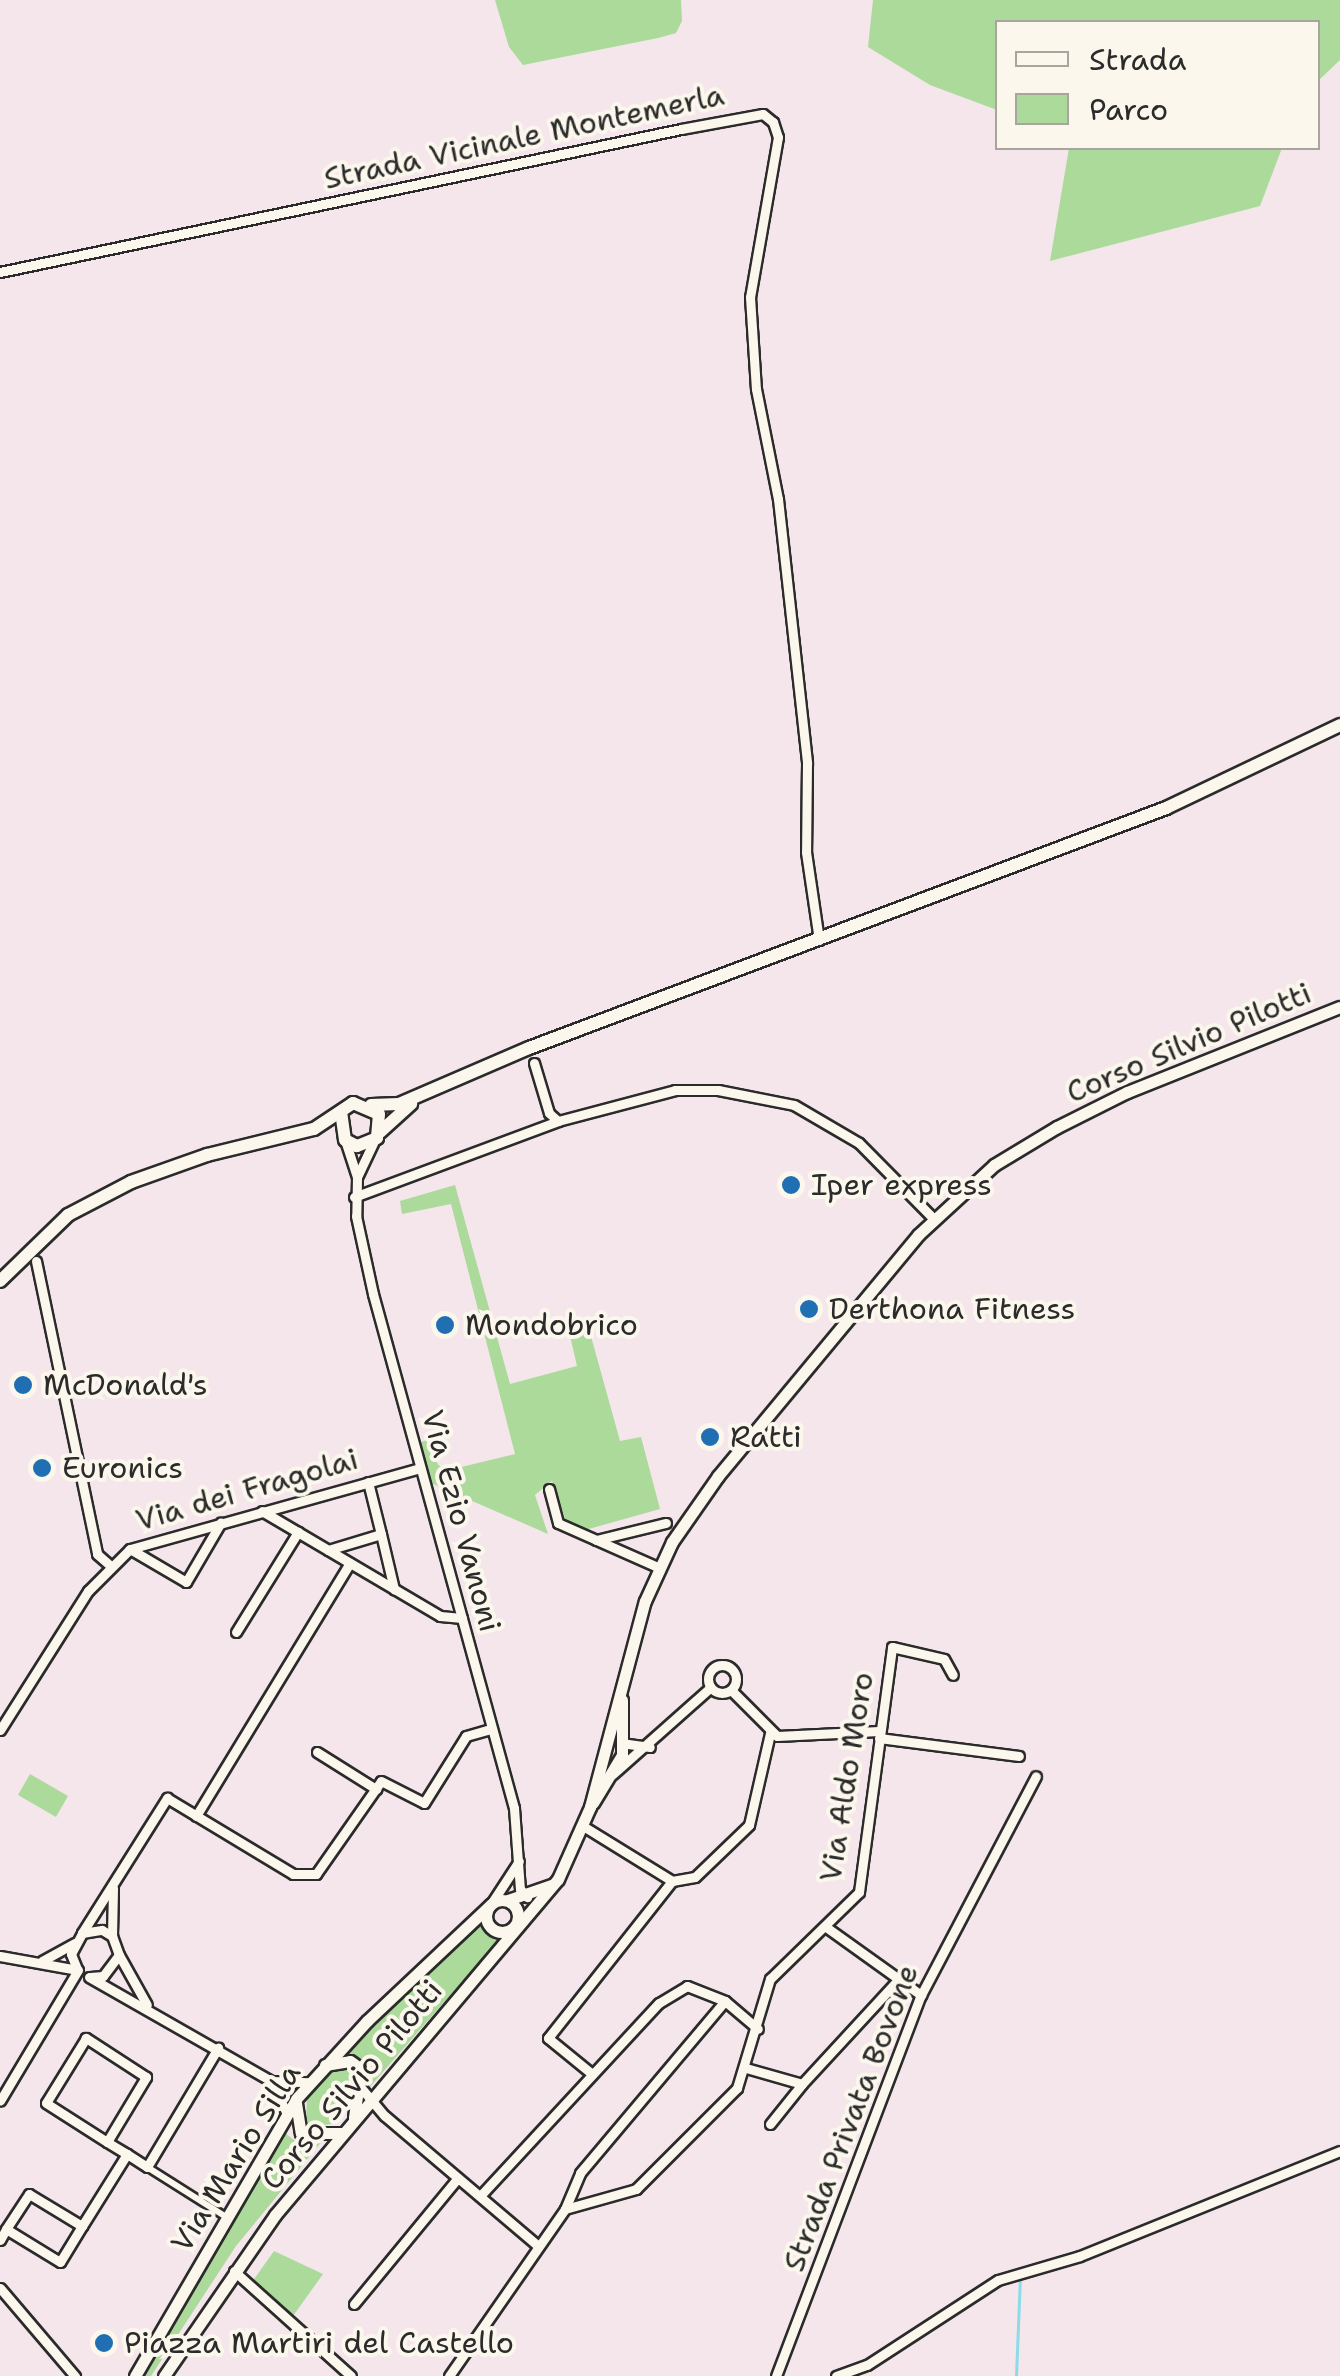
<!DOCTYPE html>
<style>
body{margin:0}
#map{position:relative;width:1340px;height:2376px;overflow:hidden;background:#f4e6eb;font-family:"Shantell Sans",sans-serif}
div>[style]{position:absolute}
.green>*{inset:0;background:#abda9a}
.stream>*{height:2.5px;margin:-1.25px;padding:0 1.25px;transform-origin:1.25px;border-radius:1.25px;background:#8cdbe9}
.roads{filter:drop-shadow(2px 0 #2b2b2b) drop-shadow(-2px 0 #2b2b2b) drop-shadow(0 2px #2b2b2b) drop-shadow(0 -2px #2b2b2b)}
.pedestrian>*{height:6px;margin:-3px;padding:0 3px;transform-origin:3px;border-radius:3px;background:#fbf7ec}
.minor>*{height:9px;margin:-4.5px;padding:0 4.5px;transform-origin:4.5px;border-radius:4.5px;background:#fbf7ec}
.minor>.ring{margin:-4.5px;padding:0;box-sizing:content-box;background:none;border:9px solid #fbf7ec;border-radius:50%}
.tertiary>*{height:11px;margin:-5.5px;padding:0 5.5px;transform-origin:5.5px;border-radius:5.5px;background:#fbf7ec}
.tertiary>.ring{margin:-5.5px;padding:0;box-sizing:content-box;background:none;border:11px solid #fbf7ec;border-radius:50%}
.secondary>*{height:12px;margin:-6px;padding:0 6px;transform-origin:6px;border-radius:6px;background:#fbf7ec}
.dots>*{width:28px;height:28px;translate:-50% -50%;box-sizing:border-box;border:5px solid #fbf7ec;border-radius:50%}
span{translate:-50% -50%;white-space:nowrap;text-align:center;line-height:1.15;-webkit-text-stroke:8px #fbf7ec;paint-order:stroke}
.street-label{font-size:30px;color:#2b2b2b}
.poi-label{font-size:30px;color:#2b2b2b}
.left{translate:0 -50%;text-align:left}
.legend{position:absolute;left:995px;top:20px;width:325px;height:130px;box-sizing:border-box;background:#fbf7ec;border:2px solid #a8a59f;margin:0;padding:12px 18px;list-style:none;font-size:30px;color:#2b2b2b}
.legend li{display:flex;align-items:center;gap:20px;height:50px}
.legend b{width:50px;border:2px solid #a8a59f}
</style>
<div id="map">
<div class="green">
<div style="clip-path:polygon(495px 0,681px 0,682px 21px,676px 33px,658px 38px,523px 65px,509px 47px)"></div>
<div style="clip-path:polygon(873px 0,1340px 0,1340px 60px,1318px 81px,1318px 22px,998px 22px,997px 110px,930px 85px,868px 47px)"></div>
<div style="clip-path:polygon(1069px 148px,1282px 148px,1260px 206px,1050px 261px)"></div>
<div style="clip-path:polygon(455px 1185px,510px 1384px,577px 1366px,568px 1327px,587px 1322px,620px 1441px,641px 1437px,660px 1509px,585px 1530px,566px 1521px,552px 1481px,535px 1495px,548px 1534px,431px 1483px,421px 1442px,430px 1439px,438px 1465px,449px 1470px,515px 1454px,451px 1204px,402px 1214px,400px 1201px)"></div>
<div style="clip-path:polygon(30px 1774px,68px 1796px,56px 1817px,18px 1795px)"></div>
<div style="clip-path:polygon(481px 1915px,489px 1931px,503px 1935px,368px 2089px,362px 2061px,340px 2054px)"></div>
<div style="clip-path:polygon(346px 2064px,356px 2071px,354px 2097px,331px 2124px,306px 2128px,307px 2093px,327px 2071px)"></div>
<div style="clip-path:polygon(285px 2133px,298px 2143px,323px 2140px,236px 2246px,151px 2376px,141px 2376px)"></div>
<div style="clip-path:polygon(274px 2251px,323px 2274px,293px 2316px,252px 2282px)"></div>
</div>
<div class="stream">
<div style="left:1016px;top:2376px;width:98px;rotate:-87.7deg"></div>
</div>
<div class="roads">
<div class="pedestrian">
<div style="left:147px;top:2167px;width:93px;rotate:32.3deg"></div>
</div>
<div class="minor">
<div style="left:0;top:272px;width:696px;rotate:-11.86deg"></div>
<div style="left:681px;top:129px;width:83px;rotate:-10.4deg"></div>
<div style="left:763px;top:114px;width:13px;rotate:39deg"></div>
<div style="left:773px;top:122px;width:16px;rotate:72deg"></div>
<div style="left:778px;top:137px;width:162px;rotate:99.9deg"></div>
<div style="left:750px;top:297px;width:92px;rotate:86.3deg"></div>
<div style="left:756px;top:389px;width:112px;rotate:78.7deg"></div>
<div style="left:778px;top:499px;width:266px;rotate:83.7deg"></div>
<div style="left:807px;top:763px;width:89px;rotate:90.6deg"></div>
<div style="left:806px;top:852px;width:89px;rotate:81.6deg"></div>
<div style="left:534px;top:1063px;width:52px;rotate:73.3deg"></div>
<div style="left:549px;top:1113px;width:12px;rotate:42deg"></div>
<div style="left:558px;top:1121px;width:121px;rotate:-14.8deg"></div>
<div style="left:675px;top:1090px;width:43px"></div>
<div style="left:718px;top:1090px;width:77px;rotate:11.2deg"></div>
<div style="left:794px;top:1105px;width:75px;rotate:30.3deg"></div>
<div style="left:859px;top:1143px;width:105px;rotate:45.4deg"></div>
<div style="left:345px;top:1140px;width:39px;rotate:72deg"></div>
<div style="left:357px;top:1177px;width:42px;rotate:-64.7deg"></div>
<div style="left:357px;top:1177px;width:39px;rotate:91deg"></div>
<div style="left:356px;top:1216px;width:80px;rotate:77.7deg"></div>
<div style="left:373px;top:1294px;width:533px;rotate:74.66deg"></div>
<div style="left:514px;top:1808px;width:81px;rotate:85.8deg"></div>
<div style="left:520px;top:1889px;width:11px;rotate:49deg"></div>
<div style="left:354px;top:1197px;width:218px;rotate:-20.4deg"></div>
<div style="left:36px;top:1261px;width:299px;rotate:78.2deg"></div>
<div style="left:97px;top:1554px;width:18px;rotate:41deg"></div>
<div style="left:368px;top:1482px;width:54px;rotate:76deg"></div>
<div style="left:549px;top:1489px;width:35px;rotate:75deg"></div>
<div style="left:558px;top:1523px;width:111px;rotate:23.8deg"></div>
<div style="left:262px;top:1511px;width:207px;rotate:30.5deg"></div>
<div style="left:440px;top:1616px;width:22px;rotate:5deg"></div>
<div style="left:596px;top:1540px;width:72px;rotate:-13.7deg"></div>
<div style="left:130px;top:1549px;width:65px;rotate:30.5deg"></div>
<div style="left:186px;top:1582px;width:69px;rotate:-59.7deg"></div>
<div style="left:328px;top:1550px;width:55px;rotate:-16.8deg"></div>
<div style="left:381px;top:1534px;width:57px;rotate:76.7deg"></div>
<div style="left:236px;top:1632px;width:118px;rotate:-58.2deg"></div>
<div class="ring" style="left:708px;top:1665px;width:19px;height:19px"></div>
<div style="left:731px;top:1690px;width:65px;rotate:45deg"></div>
<div style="left:777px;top:1736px;width:102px;rotate:-2.8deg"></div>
<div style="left:0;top:1730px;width:165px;rotate:-57.7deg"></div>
<div style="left:88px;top:1591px;width:59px;rotate:-45deg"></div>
<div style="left:130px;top:1549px;width:301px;rotate:-15.6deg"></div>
<div style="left:879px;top:1738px;width:141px;rotate:7.3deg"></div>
<div style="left:621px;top:1743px;width:29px;rotate:8deg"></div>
<div style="left:317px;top:1752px;width:70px;rotate:32.1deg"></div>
<div style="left:613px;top:1774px;width:130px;rotate:-41.6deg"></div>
<div style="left:196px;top:1816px;width:296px;rotate:-58.7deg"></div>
<div style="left:583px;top:1826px;width:105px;rotate:31.7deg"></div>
<div style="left:672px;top:1881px;width:200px;rotate:128.3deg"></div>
<div style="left:548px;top:2038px;width:57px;rotate:39.3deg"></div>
<div style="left:672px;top:1881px;width:23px;rotate:-10deg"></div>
<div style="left:695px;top:1877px;width:75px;rotate:-43.9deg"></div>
<div style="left:749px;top:1825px;width:94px;rotate:-77.1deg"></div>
<div style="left:491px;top:1904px;width:51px;rotate:-56.9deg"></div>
<div style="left:826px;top:1927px;width:117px;rotate:35.6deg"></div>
<div style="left:82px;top:1933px;width:160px;rotate:-57.8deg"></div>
<div style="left:167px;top:1798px;width:147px;rotate:31.1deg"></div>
<div style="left:293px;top:1874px;width:23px"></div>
<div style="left:316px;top:1874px;width:113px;rotate:-55deg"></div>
<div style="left:381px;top:1781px;width:48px;rotate:27.1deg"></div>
<div style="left:424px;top:1803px;width:79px;rotate:-57.9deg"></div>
<div style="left:466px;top:1736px;width:26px;rotate:-16deg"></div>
<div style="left:119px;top:1955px;width:57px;rotate:60.8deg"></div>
<div style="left:0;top:1956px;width:79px;rotate:10.2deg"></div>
<div style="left:78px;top:1970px;width:152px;rotate:120.8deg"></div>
<div style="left:42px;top:1961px;width:37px;rotate:-29deg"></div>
<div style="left:77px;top:1969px;width:16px;rotate:-112deg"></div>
<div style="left:71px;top:1954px;width:24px;rotate:-62deg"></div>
<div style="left:82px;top:1933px;width:20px;rotate:-9deg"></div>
<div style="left:102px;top:1930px;width:12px;rotate:31deg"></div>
<div style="left:89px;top:1977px;width:210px;rotate:29.7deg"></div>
<div style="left:271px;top:2081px;width:38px;rotate:2deg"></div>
<div style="left:90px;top:1977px;width:13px;rotate:-4deg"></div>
<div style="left:103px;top:1976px;width:26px;rotate:-53deg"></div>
<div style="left:119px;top:1955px;width:20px;rotate:-110deg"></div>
<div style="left:112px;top:1936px;width:48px;rotate:-88.8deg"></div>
<div style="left:746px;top:2068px;width:58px;rotate:15.9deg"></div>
<div style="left:802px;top:2084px;width:143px;rotate:-47.3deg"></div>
<div style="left:271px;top:2081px;width:37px;rotate:64deg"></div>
<div style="left:362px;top:2089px;width:35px;rotate:50deg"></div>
<div style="left:385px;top:2116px;width:199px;rotate:40.3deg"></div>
<div style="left:770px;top:2124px;width:51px;rotate:-51.3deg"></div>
<div style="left:107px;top:2142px;width:76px;rotate:-59deg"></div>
<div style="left:146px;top:2077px;width:72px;rotate:-147deg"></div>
<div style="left:86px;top:2038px;width:76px;rotate:121.6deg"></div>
<div style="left:46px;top:2103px;width:72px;rotate:32.6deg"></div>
<div style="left:107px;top:2142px;width:23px;rotate:31deg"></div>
<div style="left:127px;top:2154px;width:24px;rotate:33deg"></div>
<div style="left:147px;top:2167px;width:139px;rotate:-59.2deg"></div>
<div style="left:480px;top:2196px;width:263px;rotate:-47.2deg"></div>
<div style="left:659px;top:2003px;width:33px;rotate:-31deg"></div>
<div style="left:687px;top:1986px;width:41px;rotate:21.5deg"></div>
<div style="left:565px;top:2209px;width:39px;rotate:-67deg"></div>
<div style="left:580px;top:2173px;width:225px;rotate:-49.9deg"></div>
<div style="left:725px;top:2001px;width:43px;rotate:40.3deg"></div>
<div style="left:82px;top:2226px;width:85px;rotate:-58deg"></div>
<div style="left:0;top:2240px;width:13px;rotate:-61deg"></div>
<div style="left:6px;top:2229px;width:42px;rotate:-56.7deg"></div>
<div style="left:29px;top:2194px;width:62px;rotate:31.1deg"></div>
<div style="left:82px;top:2226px;width:42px;rotate:121.4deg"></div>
<div style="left:60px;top:2262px;width:63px;rotate:-148.6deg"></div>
<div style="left:234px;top:2271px;width:157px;rotate:41.9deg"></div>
<div style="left:0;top:2288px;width:116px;rotate:49.6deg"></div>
<div style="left:354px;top:2304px;width:163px;rotate:-50.5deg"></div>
<div style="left:449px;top:2376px;width:203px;rotate:-55.2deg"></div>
<div style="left:565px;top:2209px;width:74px;rotate:-15.7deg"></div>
<div style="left:636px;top:2189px;width:143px;rotate:-45deg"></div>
<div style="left:737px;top:2088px;width:114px;rotate:-73.2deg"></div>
<div style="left:770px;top:1979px;width:124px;rotate:-44.3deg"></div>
<div style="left:859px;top:1892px;width:247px;rotate:-82.3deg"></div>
<div style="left:892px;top:1647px;width:53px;rotate:13deg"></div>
<div style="left:944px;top:1659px;width:18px;rotate:61deg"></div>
<div style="left:776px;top:2376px;width:408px;rotate:-69.2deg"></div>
<div style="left:921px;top:1995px;width:247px;rotate:-62.3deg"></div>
<div style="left:836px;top:2376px;width:33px;rotate:-20deg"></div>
<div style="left:867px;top:2365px;width:156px;rotate:-33deg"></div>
<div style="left:998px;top:2280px;width:85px;rotate:-16.3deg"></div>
<div style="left:1080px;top:2256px;width:280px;rotate:-22deg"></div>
</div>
<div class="tertiary">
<div style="left:593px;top:1803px;width:56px;rotate:-58.9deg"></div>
<div style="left:622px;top:1755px;width:55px;rotate:-90deg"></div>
<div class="ring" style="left:486px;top:1900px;width:21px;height:21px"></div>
<div style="left:508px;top:1900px;width:46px;rotate:-19.2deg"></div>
<div style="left:325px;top:2065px;width:25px;rotate:-9deg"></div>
<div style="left:350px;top:2061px;width:14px;rotate:36deg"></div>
<div style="left:361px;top:2069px;width:49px;rotate:98.3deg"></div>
<div style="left:296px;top:2103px;width:30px;rotate:81deg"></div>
<div style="left:301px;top:2133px;width:42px"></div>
<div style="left:135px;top:2376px;width:320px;rotate:-59.8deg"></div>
<div style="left:296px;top:2099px;width:105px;rotate:-47.7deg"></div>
<div style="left:367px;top:2021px;width:170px;rotate:-43.3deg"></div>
<div style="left:164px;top:2376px;width:196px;rotate:-55.4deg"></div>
<div style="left:275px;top:2215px;width:439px;rotate:-49.9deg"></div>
<div style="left:558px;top:1879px;width:79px;rotate:-66deg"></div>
<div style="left:590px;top:1807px;width:213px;rotate:-75.1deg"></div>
<div style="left:645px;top:1601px;width:65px;rotate:-65.4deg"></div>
<div style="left:672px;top:1542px;width:80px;rotate:-55.1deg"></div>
<div style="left:718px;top:1476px;width:313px;rotate:-50.3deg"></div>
<div style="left:918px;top:1235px;width:103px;rotate:-42.6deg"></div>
<div style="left:994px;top:1165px;width:74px;rotate:-31.1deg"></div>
<div style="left:1057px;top:1127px;width:78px;rotate:-26.6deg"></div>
<div style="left:1127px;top:1092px;width:229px;rotate:-21.8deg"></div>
</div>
<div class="secondary">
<div style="left:371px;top:1105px;width:28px;rotate:-2deg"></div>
<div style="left:399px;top:1104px;width:142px;rotate:-23.3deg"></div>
<div style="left:529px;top:1048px;width:681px;rotate:-20.64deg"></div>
<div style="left:1166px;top:808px;width:193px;rotate:-25.5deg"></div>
<div style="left:380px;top:1132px;width:42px;rotate:-42.1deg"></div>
<div style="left:0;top:1281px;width:95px;rotate:-44.1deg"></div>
<div style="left:68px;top:1215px;width:71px;rotate:-27.6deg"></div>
<div style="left:131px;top:1182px;width:81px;rotate:-19.6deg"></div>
<div style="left:207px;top:1155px;width:110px;rotate:-13.7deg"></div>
<div style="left:314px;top:1129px;width:47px;rotate:-33.7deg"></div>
<div style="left:353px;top:1103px;width:28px;rotate:23deg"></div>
<div style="left:379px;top:1114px;width:24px;rotate:95deg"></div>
<div style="left:377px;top:1138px;width:22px;rotate:158deg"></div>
<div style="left:357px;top:1146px;width:13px;rotate:-153deg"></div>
<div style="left:345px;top:1140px;width:28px;rotate:-98deg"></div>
</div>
</div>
<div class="dots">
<div style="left:791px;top:1185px;background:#1f6fb2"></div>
<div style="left:809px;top:1309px;background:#1f6fb2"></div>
<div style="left:445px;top:1325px;background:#1f6fb2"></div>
<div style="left:23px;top:1385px;background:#1f6fb2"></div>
<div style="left:710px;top:1437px;background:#1f6fb2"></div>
<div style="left:42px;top:1468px;background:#1f6fb2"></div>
<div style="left:104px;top:2343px;background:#1f6fb2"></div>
</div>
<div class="street-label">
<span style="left:524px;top:137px;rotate:-12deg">Strada Vicinale Montemerla</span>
<span style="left:1189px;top:1043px;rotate:-23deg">Corso Silvio Pilotti</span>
<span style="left:247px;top:1490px;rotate:-16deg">Via dei Fragolai</span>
<span style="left:461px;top:1521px;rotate:75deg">Via Ezio Vanoni</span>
<span style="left:847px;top:1777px;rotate:-81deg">Via Aldo Moro</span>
<span style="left:352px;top:2085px;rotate:-50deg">Corso Silvio Pilotti</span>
<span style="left:851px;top:2118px;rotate:-69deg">Strada Privata Bovone</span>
<span style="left:236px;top:2158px;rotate:-58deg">Via Mario Silla</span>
</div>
<div class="poi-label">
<span class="left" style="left:811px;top:1185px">Iper express</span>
<span class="left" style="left:829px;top:1309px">Derthona Fitness</span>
<span class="left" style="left:465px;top:1325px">Mondobrico</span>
<span class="left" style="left:43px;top:1385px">McDonald's</span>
<span class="left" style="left:730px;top:1437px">Ratti</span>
<span class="left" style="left:62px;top:1468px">Euronics</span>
<span class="left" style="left:124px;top:2343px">Piazza Martiri del Castello</span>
</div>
<ul class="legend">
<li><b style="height:12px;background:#fbf7ec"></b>Strada</li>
<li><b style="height:28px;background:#abda9a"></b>Parco</li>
</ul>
</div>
